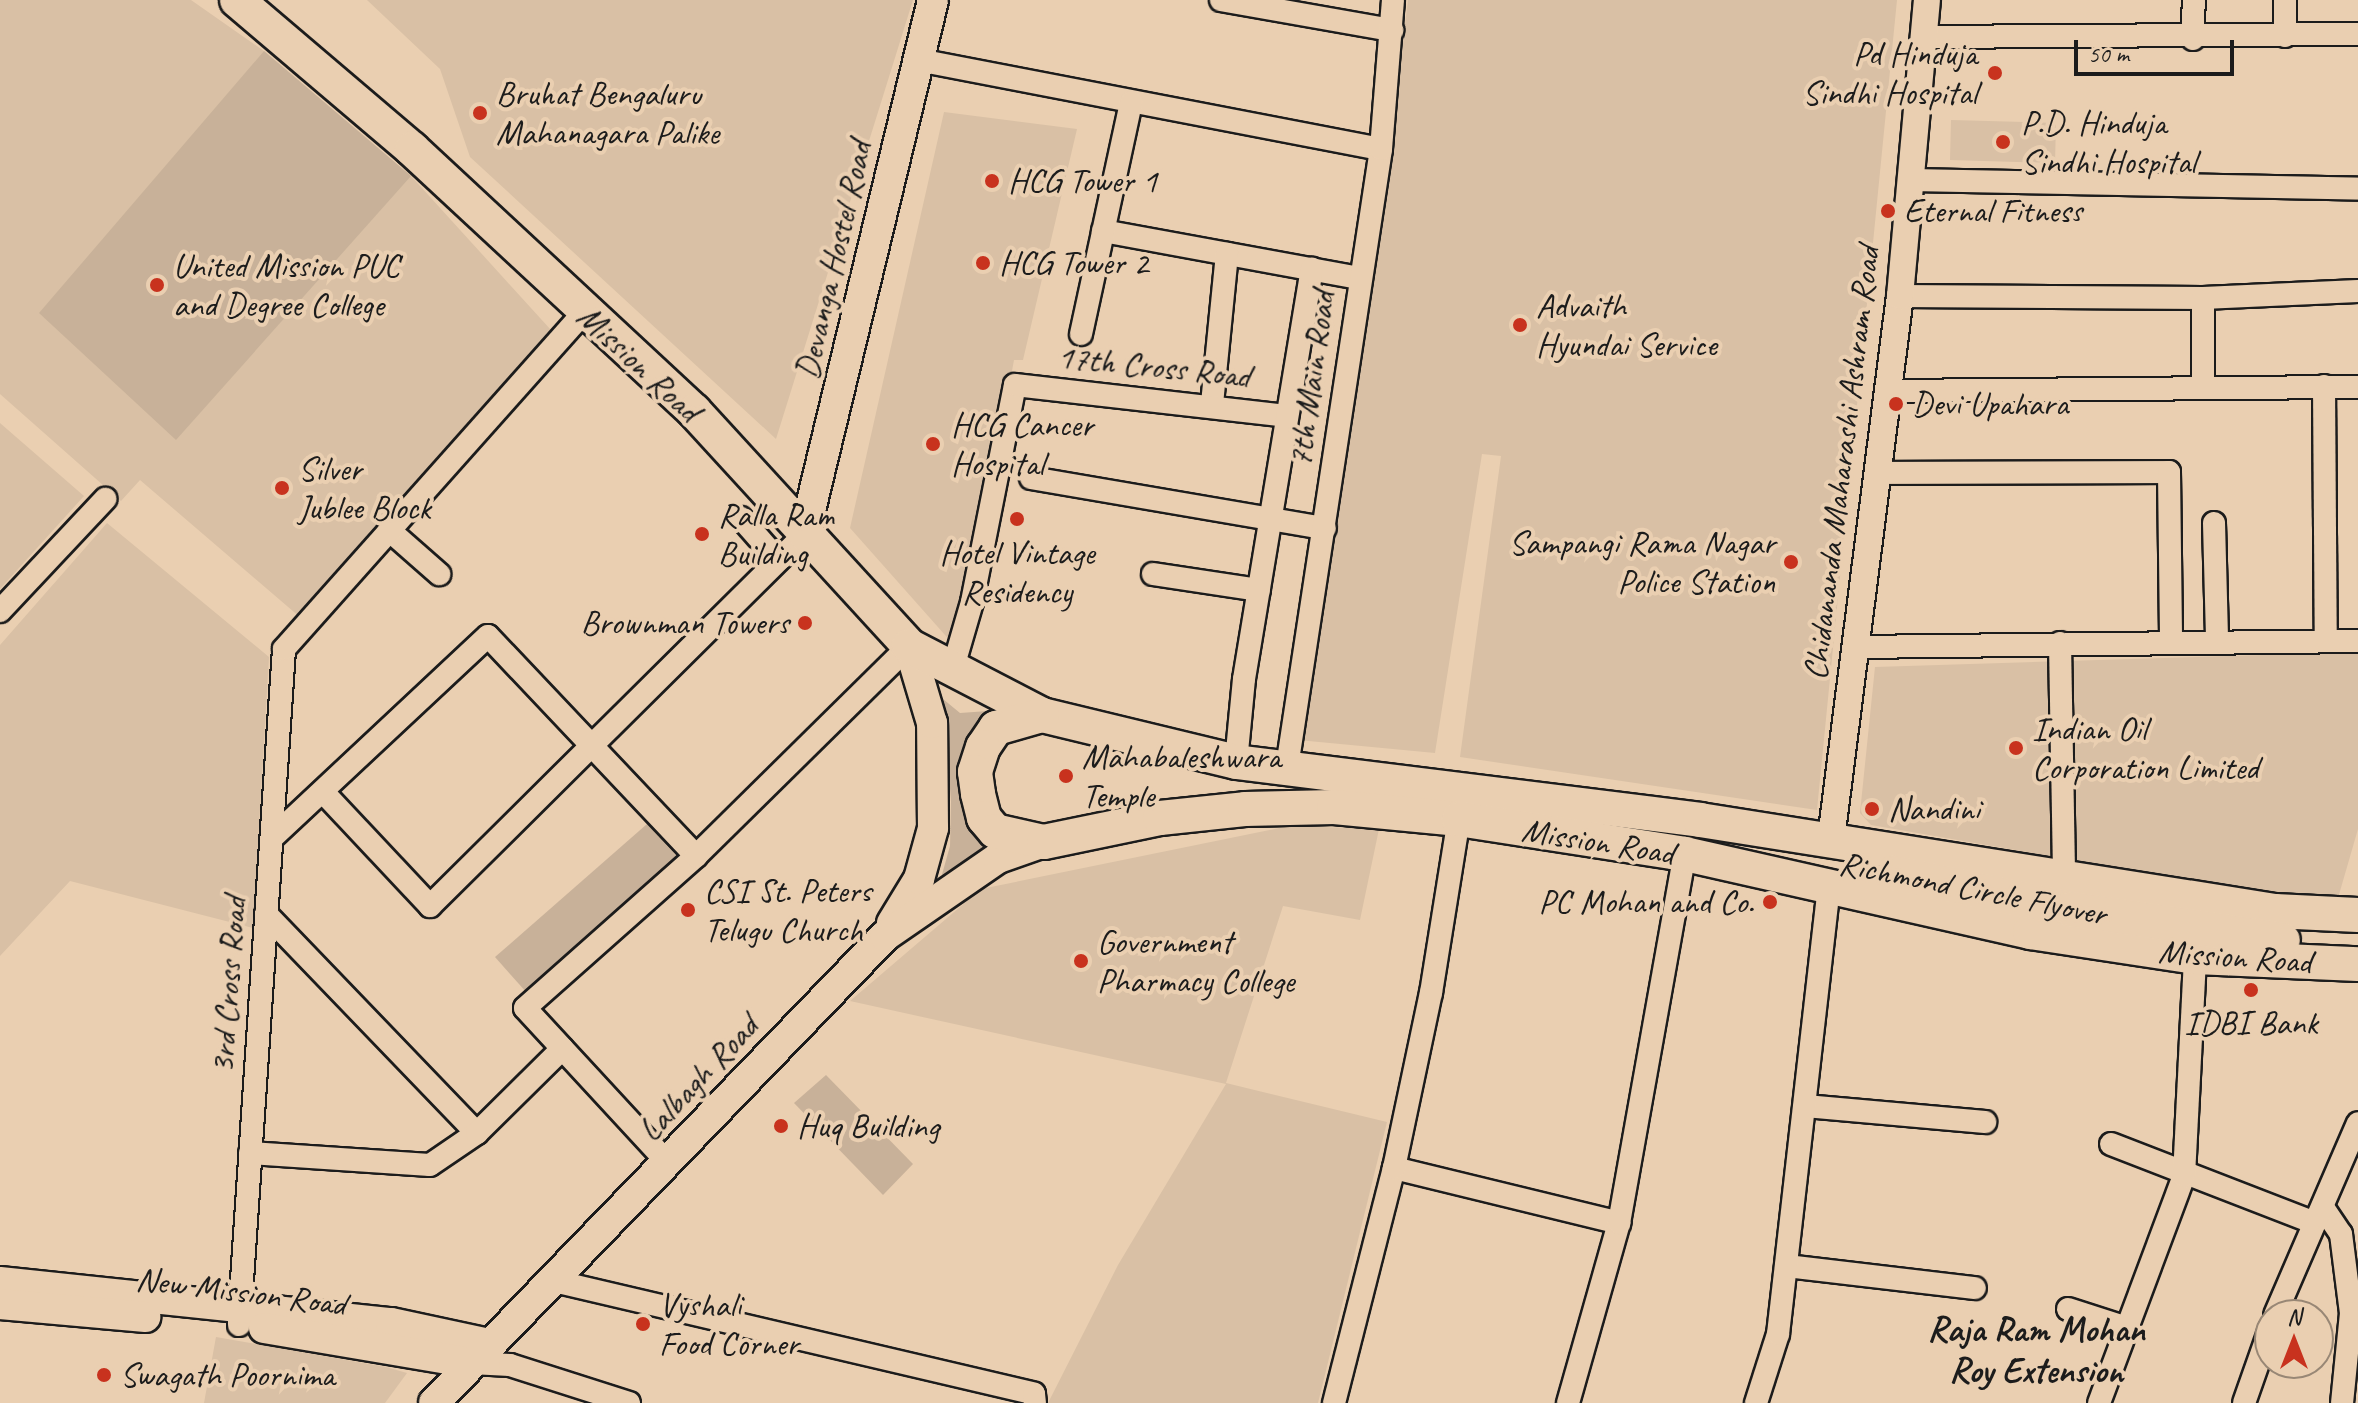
<!DOCTYPE html>
<style>
body{margin:0}
#map{position:relative;width:2358px;height:1403px;overflow:hidden;background:#eacfb1;font-family:Caveat,sans-serif}
div>[style]{position:absolute}
.built>*{inset:0;background:#d9c0a5}
.green>*{inset:0;background:#c8b199}
.roads{filter:drop-shadow(2px 0 #1c1c1c) drop-shadow(-2px 0 #1c1c1c) drop-shadow(0 2px #1c1c1c) drop-shadow(0 -2px #1c1c1c)}
.minor>*{height:22px;margin:-11px;padding:0 11px;transform-origin:11px;border-radius:11px;background:#eacfb1}
.tertiary>*{height:26px;margin:-13px;padding:0 13px;transform-origin:13px;border-radius:13px;background:#eacfb1}
.secondary>*{height:30px;margin:-15px;padding:0 15px;transform-origin:15px;border-radius:15px;background:#eacfb1}
.primary>*{height:34px;margin:-17px;padding:0 17px;transform-origin:17px;border-radius:17px;background:#eacfb1}
.dots>*{width:22px;height:22px;translate:-50% -50%;box-sizing:border-box;border:4px solid #eacfb1;border-radius:50%}
span{translate:-50% -50%;white-space:nowrap;text-align:center;line-height:1.15;-webkit-text-stroke:8px #eacfb1;paint-order:stroke}
.poi-label{font-size:34px;color:#1c1c1c}
.right{translate:-100% -50%;text-align:right}
.left{translate:0 -50%;text-align:left}
.street-label{font-size:34px;color:#1c1c1c}
.neighbourhood-label{font-size:36px;color:#1c1c1c;font-weight:700}
.north{position:absolute;left:2254px;top:1299px;width:80px;height:80px;box-sizing:border-box;background:#eacfb1;border:2px solid #988775;border-radius:50%;rotate:0deg;font-size:22px;font-weight:700;line-height:32px;text-align:center;color:#1c1c1c}
.north::after{content:'';display:block;margin:auto;width:28px;height:36px;background:#c8321e;clip-path:polygon(50% 0,100% 100%,50% 72%,0 100%)}
.scale{position:absolute;left:2074px;top:40px;width:160px;height:36px;box-sizing:border-box;border:4px solid #1c1c1c;border-top:0;padding-left:10px;font-size:24px;line-height:28px;white-space:nowrap;color:#1c1c1c;-webkit-text-stroke:6px #eacfb1;paint-order:stroke}
</style>
<div id="map">
<div class="built">
<div style="clip-path:polygon(0 0,191px 0,264px 51px,411px 176px,551px 330px,301px 618px,140px 480px,121px 501px,0 394px)"></div>
<div style="clip-path:polygon(367px 0,913px 0,776px 439px,470px 157px,440px 69px)"></div>
<div style="clip-path:polygon(1408px 0,1897px 0,1817px 810px,1460px 757px,1501px 456px,1482px 454px,1435px 753px,1298px 740px,1376px 257px)"></div>
<div style="clip-path:polygon(944px 112px,1077px 129px,1023px 360px,1014px 360px,971px 595px,953px 644px,850px 528px)"></div>
<div style="clip-path:polygon(1951px 120px,2056px 123px,2055px 163px,1950px 160px)"></div>
<div style="clip-path:polygon(0 423px,84px 496px,0 589px)"></div>
<div style="clip-path:polygon(107px 523px,269px 657px,253px 928px,70px 881px,0 956px,0 645px)"></div>
<div style="clip-path:polygon(2358px 652px,2358px 829px,2338px 898px,2252px 891px,1871px 825px,1860px 813px,1875px 667px)"></div>
<div style="clip-path:polygon(1289px 826px,1379px 829px,1360px 920px,1283px 906px,1226px 1083px,1387px 1122px,1318px 1403px,1048px 1403px,1118px 1265px,1226px 1084px,850px 1001px,981px 889px)"></div>
<div style="clip-path:polygon(216px 1337px,386px 1367px,407px 1373px,385px 1403px,204px 1403px)"></div>
</div>
<div class="green">
<div style="clip-path:polygon(264px 51px,411px 176px,176px 440px,39px 313px)"></div>
<div style="clip-path:polygon(943px 699px,960px 713px,988px 711px,967px 740px,962px 765px,995px 843px,941px 878px,950px 846px,951px 801px)"></div>
<div style="clip-path:polygon(647px 824px,679px 859px,527px 993px,495px 957px)"></div>
<div style="clip-path:polygon(826px 1075px,913px 1164px,883px 1195px,794px 1103px)"></div>
</div>
<div class="roads">
<div class="minor">
<div style="left:1221px;top:0;width:174px;rotate:10deg"></div>
<div style="left:2285px;top:36px;width:36px;rotate:-90deg"></div>
<div style="left:1924px;top:37px;width:434px;rotate:-0.4deg"></div>
<div style="left:2193px;top:39px;width:39px;rotate:-89deg"></div>
<div style="left:918px;top:60px;width:471px;rotate:10.9deg"></div>
<div style="left:1909px;top:180px;width:449px;rotate:1.1deg"></div>
<div style="left:1103px;top:231px;width:261px;rotate:10.4deg"></div>
<div style="left:1900px;top:296px;width:303px;rotate:0.4deg"></div>
<div style="left:2203px;top:298px;width:155px;rotate:-2.6deg"></div>
<div style="left:2203px;top:298px;width:89px;rotate:90deg"></div>
<div style="left:1081px;top:334px;width:237px;rotate:-77.8deg"></div>
<div style="left:2324px;top:386px;width:255px;rotate:89.6deg"></div>
<div style="left:1887px;top:391px;width:471px;rotate:-0.5deg"></div>
<div style="left:1212px;top:404px;width:151px;rotate:-84.3deg"></div>
<div style="left:1876px;top:473px;width:293px;rotate:-0.2deg"></div>
<div style="left:2169px;top:472px;width:170px;rotate:89.3deg"></div>
<div style="left:1031px;top:478px;width:298px;rotate:9.7deg"></div>
<div style="left:741px;top:518px;width:56px;rotate:48.6deg"></div>
<div style="left:2214px;top:523px;width:117px;rotate:88.5deg"></div>
<div style="left:389px;top:530px;width:67px;rotate:41.3deg"></div>
<div style="left:1153px;top:574px;width:107px;rotate:8.6deg"></div>
<div style="left:0;top:611px;width:154px;rotate:-46.8deg"></div>
<div style="left:2060px;top:643px;width:237px;rotate:89deg"></div>
<div style="left:1855px;top:647px;width:503px;rotate:-0.68deg"></div>
<div style="left:952px;top:671px;width:72px;rotate:-73.8deg"></div>
<div style="left:972px;top:602px;width:221px;rotate:-78.8deg"></div>
<div style="left:1015px;top:385px;width:273px;rotate:6.5deg"></div>
<div style="left:1236px;top:762px;width:83px;rotate:-84.5deg"></div>
<div style="left:1244px;top:679px;width:416px;rotate:-80.6deg"></div>
<div style="left:1287px;top:767px;width:625px;rotate:-81.35deg"></div>
<div style="left:1381px;top:149px;width:149px;rotate:-85.4deg"></div>
<div style="left:324px;top:793px;width:155px;rotate:46.8deg"></div>
<div style="left:430px;top:906px;width:527px;rotate:-44.77deg"></div>
<div style="left:273px;top:837px;width:294px;rotate:-43.1deg"></div>
<div style="left:488px;top:636px;width:303px;rotate:46.6deg"></div>
<div style="left:266px;top:914px;width:304px;rotate:46.1deg"></div>
<div style="left:1805px;top:1106px;width:181px;rotate:5.1deg"></div>
<div style="left:2111px;top:1144px;width:216px;rotate:21.2deg"></div>
<div style="left:250px;top:1153px;width:180px;rotate:3.8deg"></div>
<div style="left:430px;top:1165px;width:57px;rotate:-34.2deg"></div>
<div style="left:477px;top:1133px;width:120px;rotate:-44.7deg"></div>
<div style="left:669px;top:1164px;width:212px;rotate:-132.7deg"></div>
<div style="left:525px;top:1008px;width:229px;rotate:-41.6deg"></div>
<div style="left:696px;top:856px;width:299px;rotate:-44.6deg"></div>
<div style="left:1394px;top:1168px;width:232px;rotate:13.7deg"></div>
<div style="left:2324px;top:1209px;width:30px;rotate:56deg"></div>
<div style="left:2341px;top:1234px;width:80px;rotate:82.8deg"></div>
<div style="left:2351px;top:1313px;width:90px;rotate:95.7deg"></div>
<div style="left:1787px;top:1266px;width:189px;rotate:6.7deg"></div>
<div style="left:554px;top:1281px;width:493px;rotate:13.2deg"></div>
<div style="left:1034px;top:1394px;width:9px;rotate:84deg"></div>
<div style="left:2068px;top:1309px;width:62px;rotate:17.9deg"></div>
<div style="left:2275px;top:1315px;width:209px;rotate:-66.6deg"></div>
<div style="left:239px;top:1325px;width:677px;rotate:-86.19deg"></div>
<div style="left:284px;top:649px;width:451px;rotate:-48.3deg"></div>
<div style="left:471px;top:1363px;width:39px;rotate:3deg"></div>
<div style="left:510px;top:1365px;width:125px;rotate:17.7deg"></div>
<div style="left:1334px;top:1403px;width:243px;rotate:-75.7deg"></div>
<div style="left:1394px;top:1168px;width:179px;rotate:-78.1deg"></div>
<div style="left:1431px;top:993px;width:176px;rotate:-80.9deg"></div>
<div style="left:1568px;top:1403px;width:187px;rotate:-74.2deg"></div>
<div style="left:1619px;top:1223px;width:375px;rotate:-79.9deg"></div>
<div style="left:1756px;top:1403px;width:72px;rotate:-72.3deg"></div>
<div style="left:1778px;top:1334px;width:452px;rotate:-83.5deg"></div>
<div style="left:2099px;top:1403px;width:242px;rotate:-69.5deg"></div>
<div style="left:2184px;top:1176px;width:219px;rotate:-87.1deg"></div>
<div style="left:2244px;top:1403px;width:78px;rotate:-70.6deg"></div>
</div>
<div class="tertiary">
<div style="left:1831px;top:839px;width:547px;rotate:-82.76deg"></div>
<div style="left:1900px;top:296px;width:297px;rotate:-84.8deg"></div>
</div>
<div class="secondary">
<div style="left:804px;top:535px;width:550px;rotate:-76.44deg"></div>
<div style="left:892px;top:923px;width:52px;rotate:-58.5deg"></div>
<div style="left:919px;top:879px;width:53px;rotate:-74.6deg"></div>
<div style="left:933px;top:828px;width:105px;rotate:-90.5deg"></div>
<div style="left:932px;top:723px;width:80px;rotate:-106.6deg"></div>
<div style="left:0;top:1282px;width:393px;rotate:6deg"></div>
<div style="left:391px;top:1323px;width:100px;rotate:12.1deg"></div>
<div style="left:0;top:1304px;width:146px;rotate:5.1deg"></div>
<div style="left:264px;top:1328px;width:210px;rotate:9.6deg"></div>
<div style="left:434px;top:1403px;width:649px;rotate:-46deg"></div>
<div style="left:885px;top:936px;width:137px;rotate:-34.6deg"></div>
<div style="left:998px;top:858px;width:49px;rotate:-19.2deg"></div>
</div>
<div class="primary">
<div style="left:237px;top:0;width:230px;rotate:40.4deg"></div>
<div style="left:412px;top:149px;width:385px;rotate:42.9deg"></div>
<div style="left:694px;top:411px;width:319px;rotate:47.5deg"></div>
<div style="left:909px;top:646px;width:150px;rotate:27.4deg"></div>
<div style="left:1042px;top:715px;width:200px;rotate:13.6deg"></div>
<div style="left:1236px;top:762px;width:468px;rotate:7.1deg"></div>
<div style="left:1700px;top:820px;width:582px;rotate:8.99deg"></div>
<div style="left:2275px;top:911px;width:83px;rotate:2.8deg"></div>
<div style="left:1042px;top:715px;width:48px;rotate:164.2deg"></div>
<div style="left:996px;top:728px;width:23px;rotate:124deg"></div>
<div style="left:983px;top:747px;width:26px;rotate:108deg"></div>
<div style="left:975px;top:772px;width:22px;rotate:82deg"></div>
<div style="left:978px;top:794px;width:25px;rotate:76deg"></div>
<div style="left:984px;top:818px;width:17px;rotate:50deg"></div>
<div style="left:995px;top:831px;width:50px;rotate:12.7deg"></div>
<div style="left:1044px;top:842px;width:118px;rotate:-11.7deg"></div>
<div style="left:1160px;top:818px;width:85px;rotate:-6deg"></div>
<div style="left:1245px;top:809px;width:89px;rotate:-1.3deg"></div>
<div style="left:1334px;top:807px;width:126px;rotate:5.5deg"></div>
<div style="left:1459px;top:819px;width:229px;rotate:8.8deg"></div>
<div style="left:1685px;top:854px;width:354px;rotate:12.7deg"></div>
<div style="left:2030px;top:932px;width:167px;rotate:8.6deg"></div>
<div style="left:2195px;top:957px;width:163px;rotate:2.5deg"></div>
<div style="left:1894px;top:873px;width:180px;rotate:11.6deg"></div>
<div style="left:2070px;top:909px;width:215px;rotate:8.3deg"></div>
</div>
</div>
<div class="dots">
<div style="left:1995px;top:73px;background:#c8321e"></div>
<div style="left:480px;top:113px;background:#c8321e"></div>
<div style="left:2003px;top:142px;background:#c8321e"></div>
<div style="left:992px;top:181px;background:#c8321e"></div>
<div style="left:1888px;top:211px;background:#c8321e"></div>
<div style="left:983px;top:263px;background:#c8321e"></div>
<div style="left:157px;top:285px;background:#c8321e"></div>
<div style="left:1520px;top:325px;background:#c8321e"></div>
<div style="left:1896px;top:404px;background:#c8321e"></div>
<div style="left:933px;top:444px;background:#c8321e"></div>
<div style="left:282px;top:488px;background:#c8321e"></div>
<div style="left:1017px;top:519px;background:#c8321e"></div>
<div style="left:702px;top:534px;background:#c8321e"></div>
<div style="left:1791px;top:562px;background:#c8321e"></div>
<div style="left:805px;top:623px;background:#c8321e"></div>
<div style="left:2016px;top:748px;background:#c8321e"></div>
<div style="left:1066px;top:776px;background:#c8321e"></div>
<div style="left:1872px;top:809px;background:#c8321e"></div>
<div style="left:1770px;top:902px;background:#c8321e"></div>
<div style="left:688px;top:910px;background:#c8321e"></div>
<div style="left:1081px;top:961px;background:#c8321e"></div>
<div style="left:2251px;top:990px;background:#c8321e"></div>
<div style="left:781px;top:1126px;background:#c8321e"></div>
<div style="left:643px;top:1324px;background:#c8321e"></div>
<div style="left:104px;top:1375px;background:#c8321e"></div>
</div>
<div class="poi-label">
<span class="right" style="left:1977px;top:73px">Pd Hinduja<br>Sindhi Hospital</span>
<span class="left" style="left:496px;top:113px">Bruhat Bengaluru<br>Mahanagara Palike</span>
<span class="left" style="left:2021px;top:142px">P.D. Hinduja<br>Sindhi Hospital</span>
<span class="left" style="left:1008px;top:181px">HCG Tower 1</span>
<span class="left" style="left:1904px;top:211px">Eternal Fitness</span>
<span class="left" style="left:999px;top:263px">HCG Tower 2</span>
<span class="left" style="left:173px;top:285px">United Mission PUC<br>and Degree College</span>
<span class="left" style="left:1536px;top:325px">Advaith<br>Hyundai Service</span>
<span class="left" style="left:1912px;top:404px">Devi Upahara</span>
<span class="left" style="left:951px;top:444px">HCG Cancer<br>Hospital</span>
<span class="left" style="left:298px;top:488px">Silver<br>Jublee Block</span>
<span class="left" style="left:718px;top:534px">Ralla Ram<br>Building</span>
<span class="right" style="left:1775px;top:562px">Sampangi Rama Nagar<br>Police Station</span>
<span style="left:1017px;top:572px">Hotel Vintage<br>Residency</span>
<span class="right" style="left:789px;top:623px">Brownman Towers</span>
<span class="left" style="left:2032px;top:748px">Indian Oil<br>Corporation Limited</span>
<span class="left" style="left:1082px;top:776px">Mahabaleshwara<br>Temple</span>
<span class="left" style="left:1888px;top:809px">Nandini</span>
<span class="left" style="left:704px;top:910px">CSI St. Peters<br>Telugu Church</span>
<span class="right" style="left:1754px;top:902px">PC Mohan and Co.</span>
<span class="left" style="left:1097px;top:961px">Government<br>Pharmacy College</span>
<span style="left:2251px;top:1023px">IDBI Bank</span>
<span class="left" style="left:797px;top:1126px">Huq Building</span>
<span class="left" style="left:659px;top:1324px">Vyshali<br>Food Corner</span>
<span class="left" style="left:120px;top:1375px">Swagath Poornima</span>
</div>
<div class="street-label">
<span style="left:833px;top:260px;rotate:-77deg">Devanga Hostel Road</span>
<span style="left:639px;top:363px;rotate:43deg">Mission Road</span>
<span style="left:1154px;top:366px;rotate:6deg">17th Cross Road</span>
<span style="left:1311px;top:379px;rotate:-82deg">7th Main Road</span>
<span style="left:1841px;top:463px;rotate:-83deg">Chidananda Maharashi Ashram Road</span>
<span style="left:1598px;top:841px;rotate:9deg">Mission Road</span>
<span style="left:1973px;top:888px;rotate:11deg">Richmond Circle Flyover</span>
<span style="left:2235px;top:956px;rotate:4deg">Mission Road</span>
<span style="left:228px;top:985px;rotate:-86deg">3rd Cross Road</span>
<span style="left:698px;top:1078px;rotate:-47deg">Lalbagh Road</span>
<span style="left:241px;top:1291px;rotate:7deg">New Mission Road</span>
</div>
<div class="neighbourhood-label">
<span style="left:2036px;top:1350px">Raja Ram Mohan<br>Roy Extension</span>
</div>
<div class="north">N</div>
<div class="scale">50 m</div>
</div>
